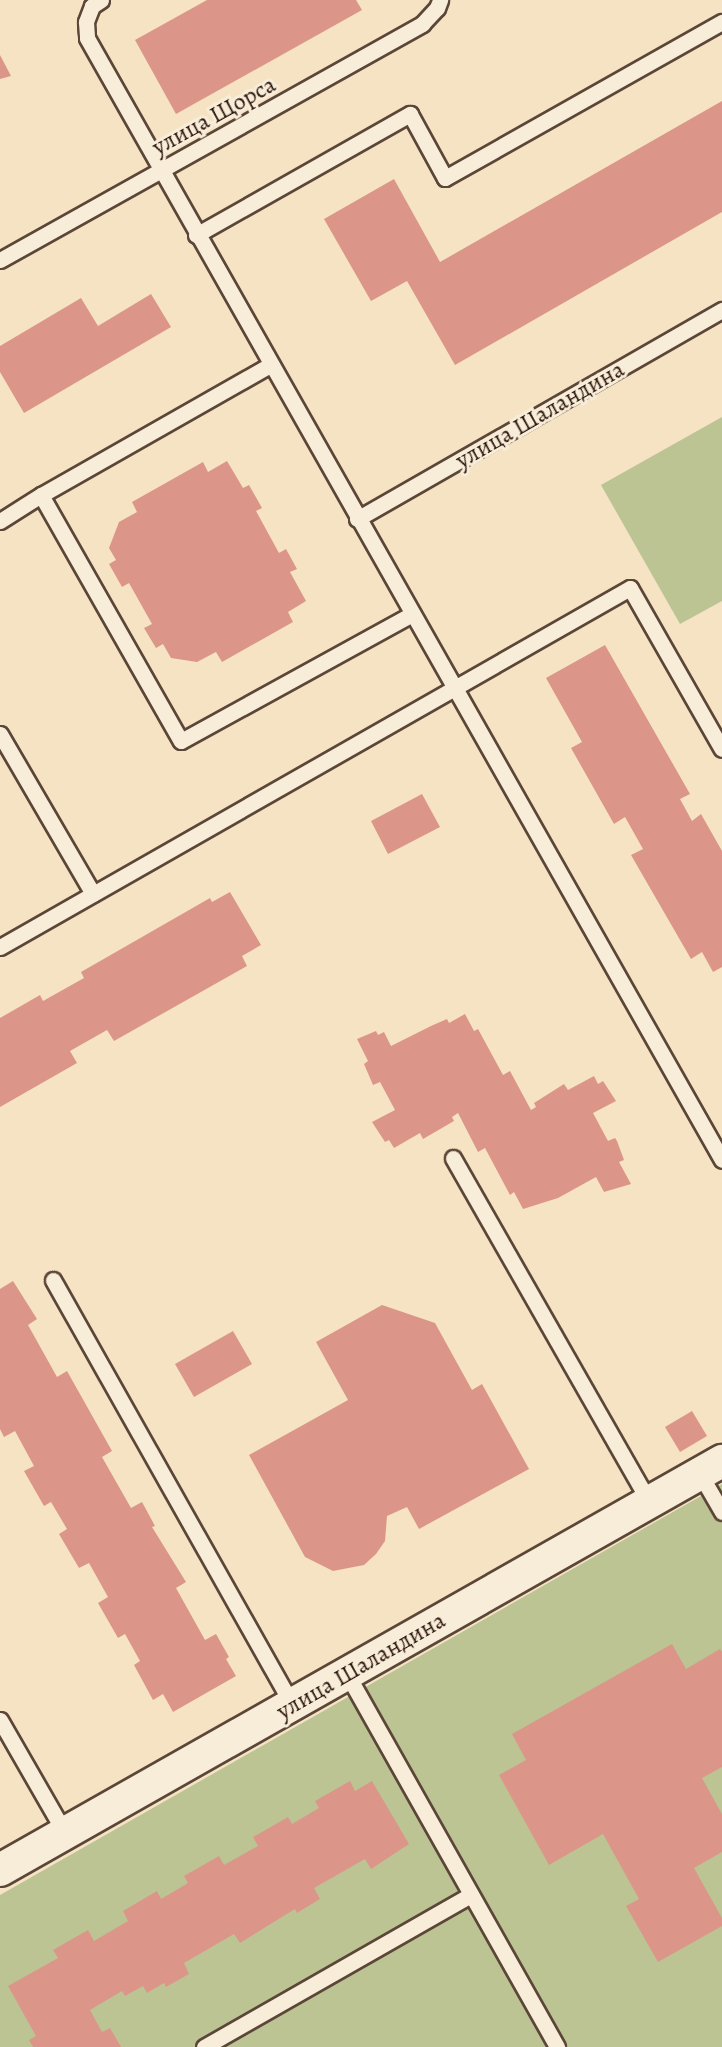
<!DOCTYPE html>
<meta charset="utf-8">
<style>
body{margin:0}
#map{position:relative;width:722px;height:2047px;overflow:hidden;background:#f5e3c3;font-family:Alegreya,serif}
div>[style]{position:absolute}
.green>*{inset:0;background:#bcc494}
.building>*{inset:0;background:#dc9689}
.roads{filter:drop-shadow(2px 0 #5b4638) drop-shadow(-2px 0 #5b4638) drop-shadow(0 2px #5b4638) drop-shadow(0 -2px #5b4638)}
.lane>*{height:15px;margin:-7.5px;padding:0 7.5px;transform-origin:7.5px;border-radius:7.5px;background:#f8edd8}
.street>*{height:32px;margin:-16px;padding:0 16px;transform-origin:16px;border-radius:16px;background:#f8edd8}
span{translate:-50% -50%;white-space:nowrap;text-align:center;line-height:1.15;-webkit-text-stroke:6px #f8edd8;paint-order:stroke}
.street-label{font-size:24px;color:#28120a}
</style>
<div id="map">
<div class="green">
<div style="clip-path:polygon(722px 417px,722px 601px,680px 624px,601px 485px)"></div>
<div style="clip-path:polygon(722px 1484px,722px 2047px,0 2047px,0 1895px)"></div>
</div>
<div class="building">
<div style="clip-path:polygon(207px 0,356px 0,362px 10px,176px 114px,135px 40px)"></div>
<div style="clip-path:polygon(0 55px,11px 76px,0 79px)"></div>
<div style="clip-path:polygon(722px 101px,722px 212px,455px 365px,407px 281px,371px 301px,324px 219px,394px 179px,440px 262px)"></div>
<div style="clip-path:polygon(151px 294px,171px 327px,24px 413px,0 372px,0 346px,81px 298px,98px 326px)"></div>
<div style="clip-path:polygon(227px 461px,243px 488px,249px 485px,262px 508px,256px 511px,279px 553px,286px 549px,297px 569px,290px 572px,306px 601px,288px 612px,293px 622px,222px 662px,216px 652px,197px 662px,171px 658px,163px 644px,156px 648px,144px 628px,152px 624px,129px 583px,122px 587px,109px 564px,116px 560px,109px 548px,119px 522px,137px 512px,132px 502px,203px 462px,208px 472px)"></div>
<div style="clip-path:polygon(605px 645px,690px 794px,680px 799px,692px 821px,701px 814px,722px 851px,722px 967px,713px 972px,702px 952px,691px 959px,631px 855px,643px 849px,625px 817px,614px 824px,571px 748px,582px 742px,546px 678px)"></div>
<div style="clip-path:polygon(422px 794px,440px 827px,388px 854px,371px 821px)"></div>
<div style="clip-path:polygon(230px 892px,261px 945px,242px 956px,247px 966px,114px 1041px,107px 1030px,70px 1051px,77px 1063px,0 1107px,0 1018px,40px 995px,43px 1001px,84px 978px,81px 972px,210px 898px,212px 902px)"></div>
<div style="clip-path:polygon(465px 1014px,474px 1031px,478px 1029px,503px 1075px,510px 1071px,531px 1110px,536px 1107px,534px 1103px,564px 1084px,568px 1090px,594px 1076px,598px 1084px,603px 1081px,616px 1101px,593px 1113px,608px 1141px,615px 1138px,617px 1141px,624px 1160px,619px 1162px,631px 1184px,604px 1192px,596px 1177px,558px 1198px,523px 1209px,514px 1192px,510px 1195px,485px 1148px,478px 1152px,458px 1113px,452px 1117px,454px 1121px,423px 1139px,420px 1133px,394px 1148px,389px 1140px,385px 1142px,372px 1122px,395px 1110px,380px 1082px,373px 1085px,364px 1064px,368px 1061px,357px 1039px,376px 1031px,378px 1035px,384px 1032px,391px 1046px,431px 1026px,447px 1019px,449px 1023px)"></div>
<div style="clip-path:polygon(13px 1281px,37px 1319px,28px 1325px,57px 1377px,67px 1371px,112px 1451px,102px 1457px,131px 1508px,142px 1502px,155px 1526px,152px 1527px,186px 1582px,176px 1588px,205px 1640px,216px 1634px,229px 1657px,226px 1659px,236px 1676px,173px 1712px,163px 1694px,153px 1700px,134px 1665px,140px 1661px,125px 1634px,118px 1638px,98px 1603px,108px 1597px,89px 1563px,79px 1568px,59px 1534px,67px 1529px,51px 1502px,44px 1506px,24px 1471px,34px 1466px,15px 1431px,4px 1437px,0 1429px,0 1289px)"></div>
<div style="clip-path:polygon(382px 1305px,435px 1323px,472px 1390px,482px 1384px,529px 1469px,419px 1529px,407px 1507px,387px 1516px,385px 1541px,376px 1554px,364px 1565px,333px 1571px,305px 1557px,249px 1455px,348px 1400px,316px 1342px)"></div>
<div style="clip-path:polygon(233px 1331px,252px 1364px,194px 1397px,175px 1364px)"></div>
<div style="clip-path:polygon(692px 1411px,707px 1436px,680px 1452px,665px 1427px)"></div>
<div style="clip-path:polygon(672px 1644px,686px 1669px,720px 1649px,722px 1652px,722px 1767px,702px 1778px,722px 1814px,722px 1852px,694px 1868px,722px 1918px,722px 1926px,658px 1962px,626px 1906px,639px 1899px,603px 1834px,549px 1865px,499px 1775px,526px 1760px,512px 1734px)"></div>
<div style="clip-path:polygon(350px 1781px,355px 1791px,372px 1781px,409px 1844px,371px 1869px,365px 1859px,314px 1888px,320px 1899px,297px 1913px,295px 1909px,240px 1943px,234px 1934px,184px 1963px,189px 1974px,166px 1987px,164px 1983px,147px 1993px,143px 1986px,125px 1996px,122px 1991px,90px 2010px,102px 2032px,110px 2028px,121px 2047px,33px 2047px,29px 2040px,36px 2036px,8px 1986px,58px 1958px,53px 1950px,88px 1930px,94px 1941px,128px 1921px,123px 1911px,157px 1891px,161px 1899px,188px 1883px,184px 1876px,219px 1856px,224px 1865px,258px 1846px,253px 1837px,288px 1817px,292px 1824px,319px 1808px,315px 1801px)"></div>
</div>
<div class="roads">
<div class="lane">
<div style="left:101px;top:0;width:11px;rotate:146deg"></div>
<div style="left:92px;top:6px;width:17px;rotate:111deg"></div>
<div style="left:86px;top:22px;width:16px;rotate:86deg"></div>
<div style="left:87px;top:38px;width:1289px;rotate:60.49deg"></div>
<div style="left:196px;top:235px;width:246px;rotate:-29.5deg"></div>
<div style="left:410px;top:114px;width:73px;rotate:61.3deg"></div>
<div style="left:445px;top:178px;width:318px;rotate:-29.4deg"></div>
<div style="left:0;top:260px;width:484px;rotate:-29.2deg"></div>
<div style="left:422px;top:24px;width:22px;rotate:-47deg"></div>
<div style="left:437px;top:8px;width:9px;rotate:-69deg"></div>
<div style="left:270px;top:365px;width:263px;rotate:150.4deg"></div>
<div style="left:41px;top:495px;width:283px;rotate:60.4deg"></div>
<div style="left:181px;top:741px;width:264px;rotate:-28.8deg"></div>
<div style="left:357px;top:519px;width:421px;rotate:-29.8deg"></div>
<div style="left:0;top:521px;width:49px;rotate:-32.4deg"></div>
<div style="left:0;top:734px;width:185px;rotate:59.8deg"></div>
<div style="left:0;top:947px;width:725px;rotate:-29.68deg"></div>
<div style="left:630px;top:588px;width:185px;rotate:60.3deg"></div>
<div style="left:453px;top:1158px;width:396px;rotate:60.3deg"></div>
<div style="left:53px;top:1280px;width:487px;rotate:60.6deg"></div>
<div style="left:700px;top:1474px;width:44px;rotate:59.9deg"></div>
<div style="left:347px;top:1674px;width:428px;rotate:60.6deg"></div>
<div style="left:0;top:1720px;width:130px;rotate:60.1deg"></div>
<div style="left:204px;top:2047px;width:305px;rotate:-29.7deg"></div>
</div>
<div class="street">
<div style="left:0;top:1870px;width:830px;rotate:-29.53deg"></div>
</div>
</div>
<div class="street-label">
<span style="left:214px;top:116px;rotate:-29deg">улица Щорса</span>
<span style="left:540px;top:415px;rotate:-30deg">улица Шаландина</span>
<span style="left:361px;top:1666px;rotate:-30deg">улица Шаландина</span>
</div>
</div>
